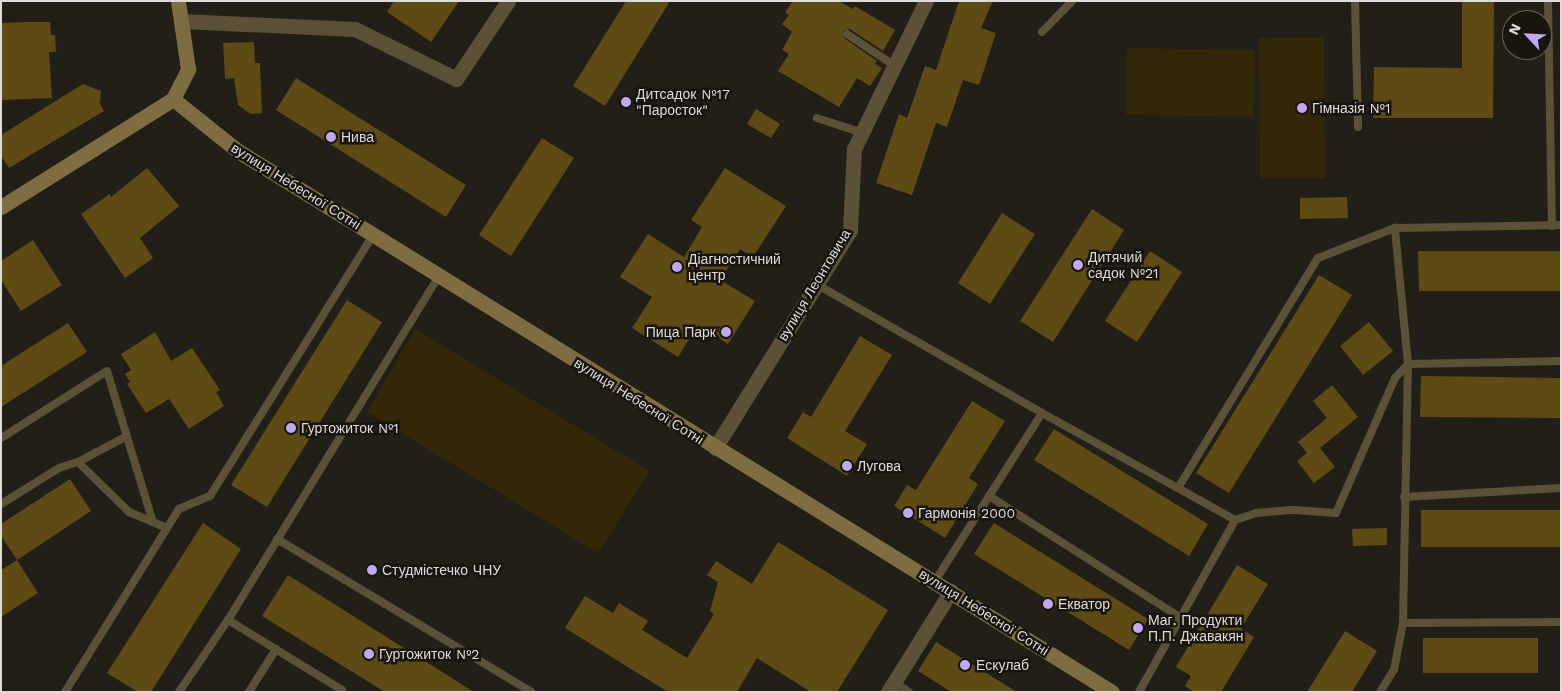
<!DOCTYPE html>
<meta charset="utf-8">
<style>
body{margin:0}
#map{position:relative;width:1562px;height:693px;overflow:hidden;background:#211f18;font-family:"Work Sans",sans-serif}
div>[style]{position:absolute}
.green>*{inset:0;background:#322707}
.building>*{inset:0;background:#5e4b13}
.lane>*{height:8px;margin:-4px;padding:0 4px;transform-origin:4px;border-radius:4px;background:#5b5136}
.street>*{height:15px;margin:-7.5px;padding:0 7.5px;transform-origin:7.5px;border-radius:7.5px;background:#5b5136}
.secondary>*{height:15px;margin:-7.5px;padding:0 7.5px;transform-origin:7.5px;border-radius:7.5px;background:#7e6d41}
.dots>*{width:14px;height:14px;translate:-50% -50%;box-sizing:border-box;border:2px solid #18150f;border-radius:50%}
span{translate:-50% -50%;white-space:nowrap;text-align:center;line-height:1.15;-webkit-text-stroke:5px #18150f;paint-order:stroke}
.poi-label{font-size:14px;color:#dedcd8}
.left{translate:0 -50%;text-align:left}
.right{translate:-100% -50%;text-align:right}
.street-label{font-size:14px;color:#dedcd8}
.frame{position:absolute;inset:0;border:2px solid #dedcd8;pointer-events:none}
.north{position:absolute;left:1502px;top:10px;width:50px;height:50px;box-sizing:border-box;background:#18150f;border:1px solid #67655f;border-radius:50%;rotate:295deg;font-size:14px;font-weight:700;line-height:20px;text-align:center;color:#dedcd8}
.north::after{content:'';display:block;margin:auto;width:18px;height:22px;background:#c1a8f3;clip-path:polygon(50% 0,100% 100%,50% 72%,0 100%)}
</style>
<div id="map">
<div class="green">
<div style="clip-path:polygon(1324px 37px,1325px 178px,1260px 178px,1259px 38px)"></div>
<div style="clip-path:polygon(1127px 48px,1255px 50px,1254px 117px,1126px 115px)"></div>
<div style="clip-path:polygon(415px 329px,650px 471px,598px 553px,367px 412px)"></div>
</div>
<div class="building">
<div style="clip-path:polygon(394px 1px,459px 1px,431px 42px,387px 12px)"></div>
<div style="clip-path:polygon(626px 1px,670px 1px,605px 106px,573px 86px)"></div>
<div style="clip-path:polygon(793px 1px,839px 1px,853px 9px,855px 6px,895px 30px,883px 51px,850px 29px,843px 31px,844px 38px,877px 61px,875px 64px,882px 68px,870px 86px,857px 78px,839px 107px,778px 71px,789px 54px,782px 50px,792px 32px,782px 24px,789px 15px,785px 12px)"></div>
<div style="clip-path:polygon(959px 1px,993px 1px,981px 28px,996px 33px,979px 85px,963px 80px,947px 127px,936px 123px,912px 195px,876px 183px,899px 114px,907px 118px,925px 66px,936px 70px)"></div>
<div style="clip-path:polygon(1462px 1px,1494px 1px,1493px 118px,1373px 118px,1374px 67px,1462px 68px)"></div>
<div style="clip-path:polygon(28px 22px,50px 22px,51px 35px,55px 35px,56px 52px,49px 52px,52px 98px,1px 100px,1px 23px)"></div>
<div style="clip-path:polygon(254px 42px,255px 63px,260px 63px,262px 113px,251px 114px,238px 105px,234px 78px,225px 79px,223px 43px)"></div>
<div style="clip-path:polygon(296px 78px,466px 185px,446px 217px,276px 110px)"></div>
<div style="clip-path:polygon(83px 84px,101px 91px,100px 104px,104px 111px,9px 168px,1px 156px,1px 135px)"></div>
<div style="clip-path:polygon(756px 109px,780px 124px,771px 138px,747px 124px)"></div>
<div style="clip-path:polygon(542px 138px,574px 158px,511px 256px,479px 235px)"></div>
<div style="clip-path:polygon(147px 168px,179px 206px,140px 238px,153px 258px,125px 278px,81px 214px,110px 194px,111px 197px)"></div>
<div style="clip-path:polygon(725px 168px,786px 206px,753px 257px,740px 249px,720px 280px,755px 301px,728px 344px,698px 325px,678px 357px,632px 328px,652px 297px,620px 277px,648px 234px,684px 257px,702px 227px,691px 220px)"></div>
<div style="clip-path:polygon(1347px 197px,1348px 218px,1300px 219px,1300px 198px)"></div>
<div style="clip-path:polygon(1092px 209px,1124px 230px,1053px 342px,1020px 321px)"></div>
<div style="clip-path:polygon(1002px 213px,1035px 234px,990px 304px,958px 283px)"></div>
<div style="clip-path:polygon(33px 240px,62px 285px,21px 311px,1px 280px,1px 261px)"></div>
<div style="clip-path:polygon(1150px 251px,1182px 272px,1137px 342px,1105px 321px)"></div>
<div style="clip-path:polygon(1418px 251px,1561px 251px,1561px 291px,1419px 291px)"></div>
<div style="clip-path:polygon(1319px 275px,1352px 295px,1229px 493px,1196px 473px)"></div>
<div style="clip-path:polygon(347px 300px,382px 322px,267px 507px,231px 485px)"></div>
<div style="clip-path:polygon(1369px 322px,1393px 351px,1363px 375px,1340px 346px)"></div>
<div style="clip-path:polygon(68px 323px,87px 352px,1px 407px,1px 366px)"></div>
<div style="clip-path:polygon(155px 332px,171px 361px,192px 348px,220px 390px,216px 392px,224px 406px,189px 429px,169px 399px,146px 413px,127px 384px,130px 382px,125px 374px,131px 370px,121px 354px)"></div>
<div style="clip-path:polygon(860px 336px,892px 355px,845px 431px,867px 444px,847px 476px,787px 438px,803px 412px,811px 417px)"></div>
<div style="clip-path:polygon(1421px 376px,1561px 378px,1561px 418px,1420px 417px)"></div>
<div style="clip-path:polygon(1332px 385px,1358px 417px,1320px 448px,1335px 467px,1314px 483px,1297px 461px,1307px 453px,1298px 442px,1327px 418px,1313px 401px)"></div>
<div style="clip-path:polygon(972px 401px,1005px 421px,969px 478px,978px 484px,945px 538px,894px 506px,907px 485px,916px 490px)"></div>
<div style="clip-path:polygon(1054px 429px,1208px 524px,1189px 556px,1034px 460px)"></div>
<div style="clip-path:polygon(70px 479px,91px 511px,17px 560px,38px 593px,1px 617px,1px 570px,17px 560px,1px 536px,1px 524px)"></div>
<div style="clip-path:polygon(1421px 510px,1561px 510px,1561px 547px,1421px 547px)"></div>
<div style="clip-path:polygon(203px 523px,241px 549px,151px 692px,138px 692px,107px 673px)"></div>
<div style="clip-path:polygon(994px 523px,1148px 619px,1129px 650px,974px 554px)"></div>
<div style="clip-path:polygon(1387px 528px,1387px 545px,1353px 546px,1352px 529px)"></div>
<div style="clip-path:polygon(778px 542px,888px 610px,837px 692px,811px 692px,757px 658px,737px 692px,668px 692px,565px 628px,585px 596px,613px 613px,619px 603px,648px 621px,642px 630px,687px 658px,714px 614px,710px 611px,718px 582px,707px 575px,716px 561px,752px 584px)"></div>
<div style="clip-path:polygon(1237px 565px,1268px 584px,1241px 629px,1254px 637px,1221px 692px,1194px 692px,1185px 686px,1191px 676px,1176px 667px)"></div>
<div style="clip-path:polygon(288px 575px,474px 692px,385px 692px,262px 616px)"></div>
<div style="clip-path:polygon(1345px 631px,1377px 651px,1352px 692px,1307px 692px)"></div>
<div style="clip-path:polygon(1423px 638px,1538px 638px,1538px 673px,1423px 673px)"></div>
<div style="clip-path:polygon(936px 642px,1017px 692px,951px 692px,918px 671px)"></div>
</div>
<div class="lane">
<div style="left:1355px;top:1px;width:126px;rotate:88.6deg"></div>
<div style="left:1548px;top:1px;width:225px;rotate:89deg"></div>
<div style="left:1042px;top:32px;width:43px;rotate:-45.9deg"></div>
<div style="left:847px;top:34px;width:58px;rotate:33.7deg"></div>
<div style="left:817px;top:118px;width:48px;rotate:18.1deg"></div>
<div style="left:816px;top:284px;width:260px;rotate:29.7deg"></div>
<div style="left:1px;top:438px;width:125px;rotate:-32.3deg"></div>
<div style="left:107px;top:371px;width:158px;rotate:73.1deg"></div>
<div style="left:78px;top:462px;width:55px;rotate:-28deg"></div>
<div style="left:989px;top:496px;width:226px;rotate:32.4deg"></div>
<div style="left:1404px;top:497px;width:157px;rotate:-3.3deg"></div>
<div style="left:1px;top:504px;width:68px;rotate:-31.8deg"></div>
<div style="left:59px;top:468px;width:20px;rotate:-18deg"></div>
<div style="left:78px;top:462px;width:71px;rotate:44.4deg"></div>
<div style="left:129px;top:512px;width:41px;rotate:22.8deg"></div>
<div style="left:1235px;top:520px;width:22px;rotate:-18deg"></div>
<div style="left:1256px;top:513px;width:38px;rotate:-5deg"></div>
<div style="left:1294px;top:510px;width:42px;rotate:4.1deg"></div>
<div style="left:1336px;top:513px;width:147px;rotate:-66.4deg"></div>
<div style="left:1395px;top:378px;width:19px;rotate:-47deg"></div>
<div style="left:1408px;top:364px;width:153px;rotate:-1.1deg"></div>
<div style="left:277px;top:539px;width:297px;rotate:31deg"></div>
<div style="left:935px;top:581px;width:199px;rotate:-57.5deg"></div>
<div style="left:1042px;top:413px;width:155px;rotate:28.9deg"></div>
<div style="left:1178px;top:488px;width:269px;rotate:-58.7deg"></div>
<div style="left:1318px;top:258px;width:83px;rotate:-21.3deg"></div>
<div style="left:1395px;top:228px;width:166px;rotate:-1deg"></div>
<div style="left:1403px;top:623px;width:158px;rotate:-0.4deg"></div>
<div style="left:894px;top:682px;width:18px;rotate:34deg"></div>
<div style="left:65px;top:692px;width:216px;rotate:-58.1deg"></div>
<div style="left:179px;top:509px;width:34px;rotate:-23deg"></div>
<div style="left:210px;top:496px;width:308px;rotate:-58deg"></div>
<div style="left:179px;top:692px;width:87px;rotate:-55.8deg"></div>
<div style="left:249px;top:692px;width:51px;rotate:-57.9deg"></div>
<div style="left:341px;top:692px;width:2px;rotate:-63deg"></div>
<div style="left:342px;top:690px;width:134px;rotate:-148.4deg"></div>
<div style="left:228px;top:620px;width:404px;rotate:-58.5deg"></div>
<div style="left:1139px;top:692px;width:197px;rotate:-60.8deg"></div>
<div style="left:1235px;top:520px;width:65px;rotate:-150.7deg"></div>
<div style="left:1380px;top:692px;width:26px;rotate:-58deg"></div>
<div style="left:1394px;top:670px;width:48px;rotate:-79.2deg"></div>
<div style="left:1403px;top:623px;width:259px;rotate:-88.9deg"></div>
<div style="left:1408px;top:364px;width:137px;rotate:-95.5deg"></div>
</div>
<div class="street">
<div style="left:181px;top:21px;width:174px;rotate:2.6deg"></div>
<div style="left:355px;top:29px;width:113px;rotate:26.3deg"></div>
<div style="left:456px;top:79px;width:94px;rotate:-56.3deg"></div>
<div style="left:715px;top:448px;width:256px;rotate:-58.2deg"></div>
<div style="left:850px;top:230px;width:81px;rotate:-87.2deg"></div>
<div style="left:854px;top:149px;width:165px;rotate:-64.1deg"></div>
<div style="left:888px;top:692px;width:119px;rotate:-58deg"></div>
</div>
<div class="secondary">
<div style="left:173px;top:99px;width:83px;rotate:38.7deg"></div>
<div style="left:238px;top:151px;width:1028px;rotate:31.76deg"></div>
<div style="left:1px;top:207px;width:203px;rotate:-32.1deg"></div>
<div style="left:173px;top:99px;width:34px;rotate:-63deg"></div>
<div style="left:188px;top:69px;width:69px;rotate:-98.4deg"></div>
</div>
<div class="dots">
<div style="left:626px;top:102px;background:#c1a8f3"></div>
<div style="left:1302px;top:108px;background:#c1a8f3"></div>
<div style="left:331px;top:137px;background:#c1a8f3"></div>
<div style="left:1078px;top:265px;background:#c1a8f3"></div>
<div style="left:677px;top:267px;background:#c1a8f3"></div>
<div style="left:726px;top:332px;background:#c1a8f3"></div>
<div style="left:291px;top:428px;background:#c1a8f3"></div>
<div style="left:847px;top:466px;background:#c1a8f3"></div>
<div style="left:908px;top:513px;background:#c1a8f3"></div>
<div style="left:372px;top:570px;background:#c1a8f3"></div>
<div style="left:1048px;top:604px;background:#c1a8f3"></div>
<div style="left:1138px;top:628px;background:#c1a8f3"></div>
<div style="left:369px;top:654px;background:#c1a8f3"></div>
<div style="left:965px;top:665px;background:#c1a8f3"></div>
</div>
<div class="poi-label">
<span class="left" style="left:636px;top:102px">Дитсадок №17<br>"Паросток"</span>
<span class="left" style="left:1312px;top:108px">Гімназія №1</span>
<span class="left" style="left:341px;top:137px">Нива</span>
<span class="left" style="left:1088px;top:265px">Дитячий<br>садок №21</span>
<span class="left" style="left:688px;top:267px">Діагностичний<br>центр</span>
<span class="right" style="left:716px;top:332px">Пица Парк</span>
<span class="left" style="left:301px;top:428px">Гуртожиток №1</span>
<span class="left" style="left:857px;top:466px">Лугова</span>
<span class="left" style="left:918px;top:513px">Гармонія 2000</span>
<span class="left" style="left:382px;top:570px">Студмістечко ЧНУ</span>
<span class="left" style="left:1058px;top:604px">Екватор</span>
<span class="left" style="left:1148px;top:628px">Маг. Продукти<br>П.П. Джавакян</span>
<span class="left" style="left:379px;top:654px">Гуртожиток №2</span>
<span class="left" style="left:976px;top:665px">Ескулаб</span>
</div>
<div class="street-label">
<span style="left:296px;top:186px;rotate:32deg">вулиця Небесної Сотні</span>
<span style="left:814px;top:285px;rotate:-59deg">вулиця Леонтовича</span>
<span style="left:639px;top:401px;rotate:32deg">вулиця Небесної Сотні</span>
<span style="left:984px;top:612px;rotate:32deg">вулиця Небесної Сотні</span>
</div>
<div class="frame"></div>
<div class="north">N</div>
</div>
